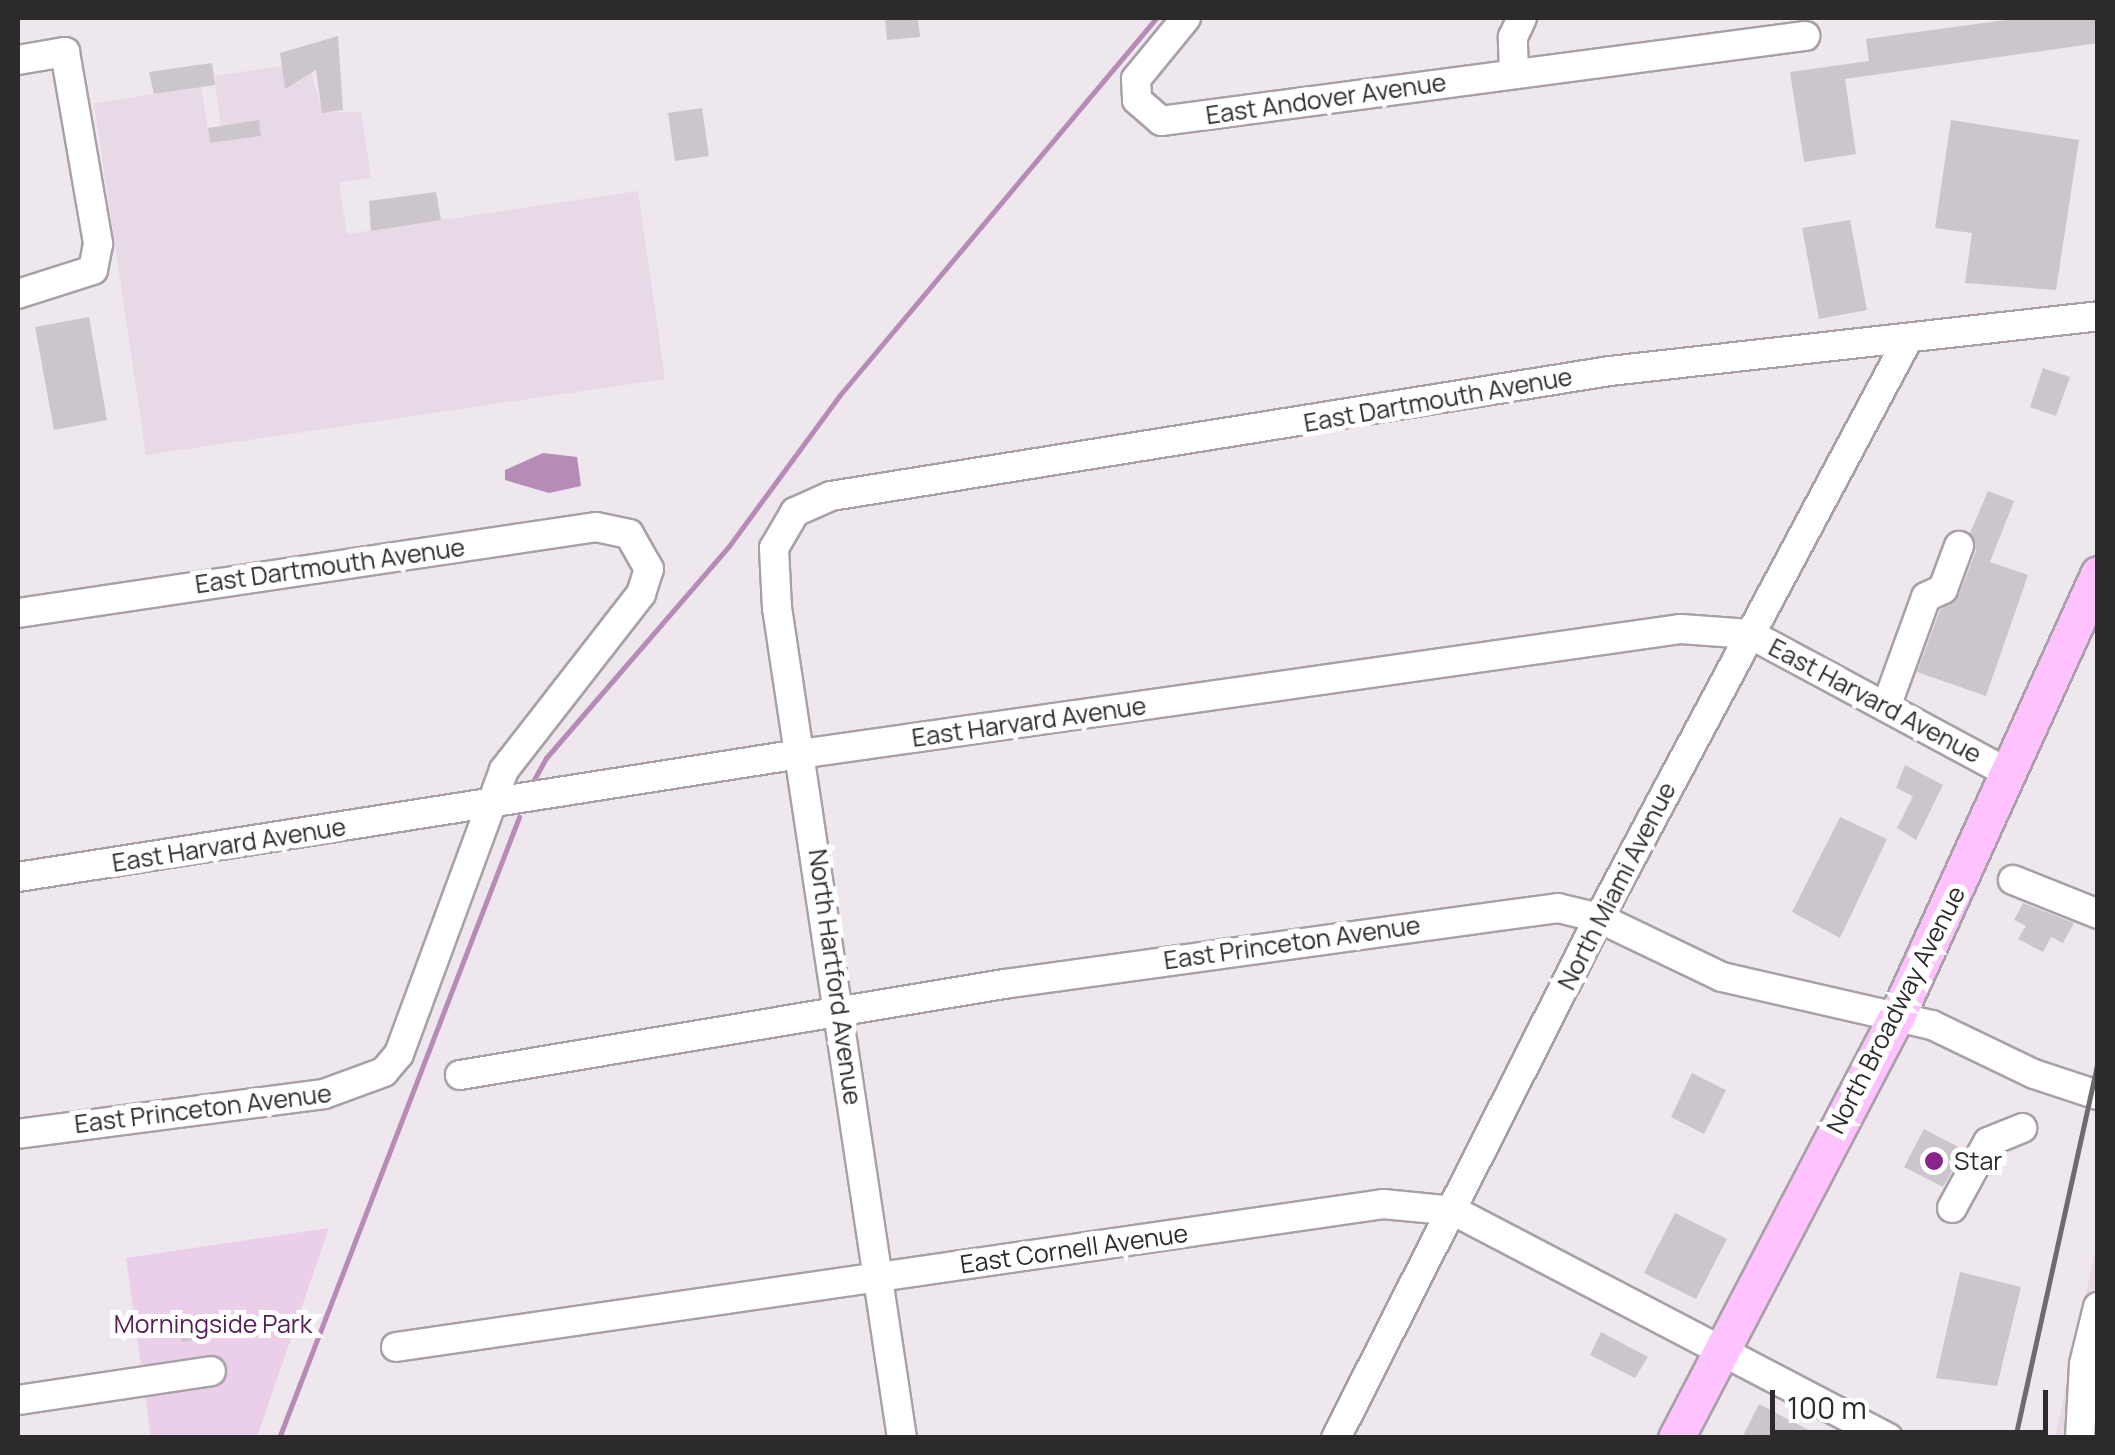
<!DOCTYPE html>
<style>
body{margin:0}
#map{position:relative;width:2115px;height:1455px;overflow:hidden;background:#efe7ee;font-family:Manrope,sans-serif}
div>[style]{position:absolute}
.built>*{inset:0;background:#e7d9e6}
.green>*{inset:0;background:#ebcfea}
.water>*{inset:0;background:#b68bb5}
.stream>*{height:5px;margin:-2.5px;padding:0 2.5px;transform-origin:2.5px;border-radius:2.5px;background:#b68bb5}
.building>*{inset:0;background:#cdc5cc}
.roads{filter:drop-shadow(2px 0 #a8a0a7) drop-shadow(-2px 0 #a8a0a7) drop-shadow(0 2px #a8a0a7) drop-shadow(0 -2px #a8a0a7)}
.minor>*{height:28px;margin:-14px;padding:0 14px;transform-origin:14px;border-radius:14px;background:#fff}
.major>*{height:35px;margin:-17.5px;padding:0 17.5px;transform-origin:17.5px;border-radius:17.5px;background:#fec2fe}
.rail>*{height:5px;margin:-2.5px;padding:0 2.5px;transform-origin:2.5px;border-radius:2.5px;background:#6f6a6e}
.dots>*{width:28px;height:28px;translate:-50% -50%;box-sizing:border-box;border:5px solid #fff;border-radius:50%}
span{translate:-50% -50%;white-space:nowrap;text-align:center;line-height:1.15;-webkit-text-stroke:10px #fff;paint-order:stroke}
.street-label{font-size:25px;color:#2d2a2c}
.poi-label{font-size:25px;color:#2d2a2c}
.left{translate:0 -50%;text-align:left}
.park-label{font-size:25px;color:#552055}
.frame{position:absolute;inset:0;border:20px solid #2d2a2c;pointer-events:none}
.scale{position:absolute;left:1770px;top:1390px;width:278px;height:45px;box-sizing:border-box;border:5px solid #2d2a2c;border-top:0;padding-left:12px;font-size:30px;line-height:35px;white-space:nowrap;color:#2d2a2c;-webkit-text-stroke:8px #fff;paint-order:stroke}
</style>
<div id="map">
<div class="built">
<div style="clip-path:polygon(306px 55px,323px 112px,361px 112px,371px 178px,339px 182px,347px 234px,638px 191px,665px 379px,146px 455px,94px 103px,191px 89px,188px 66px,198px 65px,210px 143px,260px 136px,258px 121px,221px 126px,214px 76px,282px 66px,286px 89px)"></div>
<div style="clip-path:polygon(2097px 1243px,2097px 1437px,2055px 1437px)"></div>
</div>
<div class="green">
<div style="clip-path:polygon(329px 1228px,257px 1437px,151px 1437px,126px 1258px)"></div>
</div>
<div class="water">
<div style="clip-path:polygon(543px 453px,577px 457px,581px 486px,549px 493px,505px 480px,505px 470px)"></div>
</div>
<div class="stream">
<div style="left:531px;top:785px;width:31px;rotate:-61deg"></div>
<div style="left:546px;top:758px;width:280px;rotate:-49.2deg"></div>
<div style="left:729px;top:546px;width:186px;rotate:-53.7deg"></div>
<div style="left:839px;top:396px;width:493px;rotate:-50deg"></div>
<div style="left:279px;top:1438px;width:666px;rotate:-68.87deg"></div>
</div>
<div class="building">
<div style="clip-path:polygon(885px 18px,918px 18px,920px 37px,887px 40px)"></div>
<div style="clip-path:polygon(2020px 18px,2098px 18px,2098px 43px,1845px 79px,1856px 154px,1804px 162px,1790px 72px,1869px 61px,1866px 39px)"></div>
<div style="clip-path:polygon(338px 36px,343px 110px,322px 113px,316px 70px,285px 89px,280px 53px)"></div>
<div style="clip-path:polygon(212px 63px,215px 85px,154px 94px,149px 72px)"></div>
<div style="clip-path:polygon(702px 108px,709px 156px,675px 161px,668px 113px)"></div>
<div style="clip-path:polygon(259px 120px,261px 136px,210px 143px,208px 128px)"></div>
<div style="clip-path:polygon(1951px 120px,2079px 140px,2056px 290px,1965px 283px,1972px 233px,1935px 228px)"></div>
<div style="clip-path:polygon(436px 192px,441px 220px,371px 231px,369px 201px)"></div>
<div style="clip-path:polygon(1850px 220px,1867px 310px,1819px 319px,1802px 228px)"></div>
<div style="clip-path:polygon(89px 317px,107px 420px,54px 430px,35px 327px)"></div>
<div style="clip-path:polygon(2043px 368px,2070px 377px,2056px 416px,2030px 407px)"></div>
<div style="clip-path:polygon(1988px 491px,2014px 501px,1990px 562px,2028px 575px,1986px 696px,1917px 672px,1940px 610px,1959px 595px,1976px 551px,1970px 533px)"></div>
<div style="clip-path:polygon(1905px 765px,1943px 785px,1916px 840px,1897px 828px,1913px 796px,1896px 788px)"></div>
<div style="clip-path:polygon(1840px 817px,1887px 839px,1840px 938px,1792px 912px)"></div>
<div style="clip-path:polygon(2023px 903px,2074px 923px,2063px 943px,2051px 937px,2043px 952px,2018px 939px,2026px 926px,2014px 920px)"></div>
<div style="clip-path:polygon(1692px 1073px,1726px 1090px,1704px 1134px,1671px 1117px)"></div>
<div style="clip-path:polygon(1924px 1129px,1964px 1150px,1943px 1187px,1904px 1167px)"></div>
<div style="clip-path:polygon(1675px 1213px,1727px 1239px,1696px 1299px,1644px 1273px)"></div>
<div style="clip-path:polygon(1960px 1272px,2021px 1287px,1997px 1386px,1936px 1378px)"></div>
<div style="clip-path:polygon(206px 1322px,208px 1338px,182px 1342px,180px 1326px)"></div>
<div style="clip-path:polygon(1601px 1332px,1648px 1357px,1635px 1378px,1590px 1355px)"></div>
<div style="clip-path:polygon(1759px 1404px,1824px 1438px,1742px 1438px)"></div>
</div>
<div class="roads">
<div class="minor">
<div style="left:1186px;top:18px;width:79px;rotate:129.3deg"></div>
<div style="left:1136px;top:79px;width:21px;rotate:87deg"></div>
<div style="left:1137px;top:100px;width:32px;rotate:41deg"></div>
<div style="left:1161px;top:121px;width:650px;rotate:-7.52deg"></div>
<div style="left:18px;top:60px;width:48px;rotate:-9.7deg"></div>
<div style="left:65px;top:52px;width:195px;rotate:80.2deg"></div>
<div style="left:98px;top:244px;width:26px;rotate:101deg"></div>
<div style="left:93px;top:270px;width:79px;rotate:162.3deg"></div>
<div style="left:1514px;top:73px;width:36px;rotate:-92deg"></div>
<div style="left:1513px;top:37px;width:21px;rotate:-65deg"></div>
<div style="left:18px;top:613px;width:584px;rotate:-8.46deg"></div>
<div style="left:596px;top:527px;width:34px;rotate:12deg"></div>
<div style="left:629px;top:534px;width:40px;rotate:60.3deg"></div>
<div style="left:649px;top:569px;width:26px;rotate:108deg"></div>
<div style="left:641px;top:594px;width:223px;rotate:127.9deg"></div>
<div style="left:504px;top:770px;width:303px;rotate:110.3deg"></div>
<div style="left:399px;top:1054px;width:23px;rotate:130deg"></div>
<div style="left:384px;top:1072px;width:64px;rotate:159.9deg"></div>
<div style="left:324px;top:1094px;width:309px;rotate:172.6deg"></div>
<div style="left:1886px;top:707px;width:117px;rotate:-70deg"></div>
<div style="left:1926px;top:597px;width:19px;rotate:-25deg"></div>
<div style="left:1943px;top:589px;width:46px;rotate:-69.6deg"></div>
<div style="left:18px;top:877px;width:792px;rotate:-8.94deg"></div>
<div style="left:800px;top:754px;width:890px;rotate:-8.08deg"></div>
<div style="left:1681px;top:629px;width:69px;rotate:4.1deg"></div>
<div style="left:1750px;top:634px;width:295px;rotate:28.3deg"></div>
<div style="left:2013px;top:880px;width:92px;rotate:21.8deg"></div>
<div style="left:460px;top:1075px;width:552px;rotate:-9.5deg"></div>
<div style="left:1004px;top:984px;width:559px;rotate:-7.81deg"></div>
<div style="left:1558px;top:908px;width:42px;rotate:13.7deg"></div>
<div style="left:1599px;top:918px;width:136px;rotate:25.6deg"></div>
<div style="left:1722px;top:977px;width:215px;rotate:12.9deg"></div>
<div style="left:1932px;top:1025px;width:113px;rotate:25.7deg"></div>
<div style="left:2034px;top:1074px;width:67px;rotate:18.2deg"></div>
<div style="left:1952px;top:1208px;width:75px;rotate:-61.4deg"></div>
<div style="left:1988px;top:1142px;width:37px;rotate:-22deg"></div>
<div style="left:396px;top:1347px;width:997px;rotate:-8.24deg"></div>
<div style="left:1383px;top:1204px;width:71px;rotate:5.6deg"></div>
<div style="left:1454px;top:1211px;width:490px;rotate:27.6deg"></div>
<div style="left:18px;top:1400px;width:195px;rotate:-8.5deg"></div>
<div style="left:902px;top:1438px;width:839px;rotate:-98.56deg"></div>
<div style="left:777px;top:608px;width:60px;rotate:-92.9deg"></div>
<div style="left:774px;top:548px;width:42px;rotate:-59.7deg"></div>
<div style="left:795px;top:512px;width:39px;rotate:-24deg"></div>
<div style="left:831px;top:496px;width:789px;rotate:-9.12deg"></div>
<div style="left:1610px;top:371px;width:491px;rotate:-6.4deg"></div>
<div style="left:1336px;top:1438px;width:583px;rotate:-63.17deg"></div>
<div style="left:1599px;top:918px;width:656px;rotate:-61.91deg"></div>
<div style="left:2080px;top:1438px;width:74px;rotate:-86.9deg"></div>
<div style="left:2084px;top:1364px;width:59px;rotate:-76.2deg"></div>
</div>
<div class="major">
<div style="left:1676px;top:1438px;width:474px;rotate:-62.4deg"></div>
<div style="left:1896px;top:1018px;width:488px;rotate:-65.5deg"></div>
</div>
</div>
<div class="rail">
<div style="left:2015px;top:1438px;width:385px;rotate:-77.6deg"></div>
</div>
<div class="dots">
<div style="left:1934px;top:1161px;background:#89248c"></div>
</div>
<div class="street-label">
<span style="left:1326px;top:99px;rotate:-8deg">East Andover Avenue</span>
<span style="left:1438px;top:400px;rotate:-10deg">East Dartmouth Avenue</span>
<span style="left:330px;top:566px;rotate:-8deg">East Dartmouth Avenue</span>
<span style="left:1875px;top:701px;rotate:28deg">East Harvard Avenue</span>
<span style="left:1029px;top:722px;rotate:-8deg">East Harvard Avenue</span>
<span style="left:229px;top:845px;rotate:-9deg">East Harvard Avenue</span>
<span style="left:1617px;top:886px;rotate:-63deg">North Miami Avenue</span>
<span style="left:1292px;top:943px;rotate:-8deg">East Princeton Avenue</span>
<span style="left:835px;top:977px;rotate:82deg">North Hartford Avenue</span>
<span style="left:1896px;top:1010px;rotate:-63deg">North Broadway Avenue</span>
<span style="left:203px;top:1109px;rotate:-7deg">East Princeton Avenue</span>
<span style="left:1074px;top:1249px;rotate:-8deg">East Cornell Avenue</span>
</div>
<div class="poi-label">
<span class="left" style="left:1954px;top:1161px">Star</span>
</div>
<div class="park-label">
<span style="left:213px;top:1324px">Morningside Park</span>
</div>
<div class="frame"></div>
<div class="scale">100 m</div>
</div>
